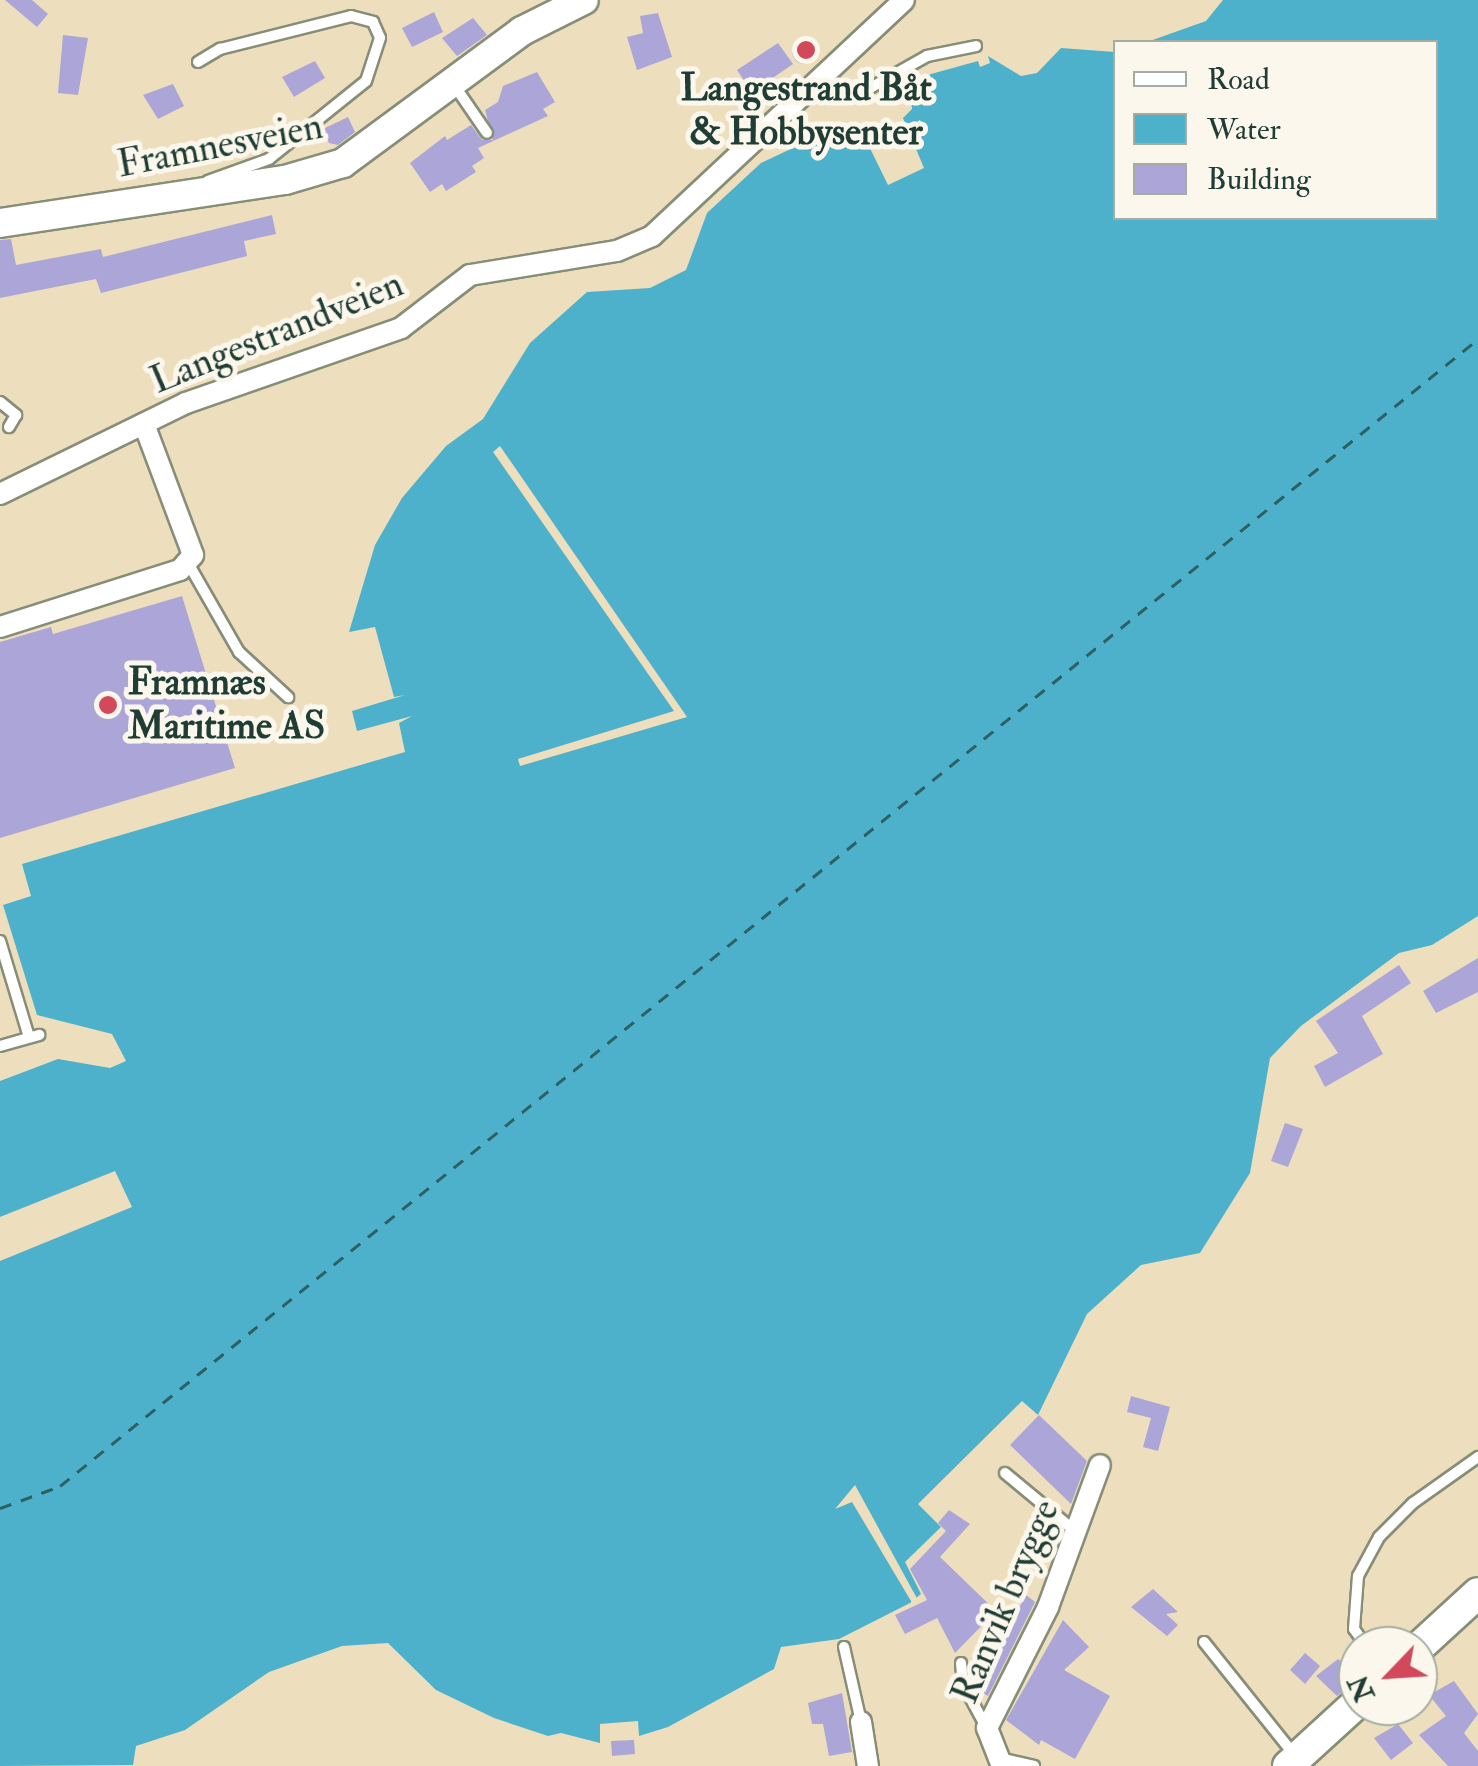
<!DOCTYPE html>
<meta charset="utf-8">
<style>
body{margin:0}
#map{position:relative;width:1478px;height:1766px;overflow:hidden;background:#eddfbd;font-family:"IM FELL Double Pica",serif}
div>[style]{position:absolute}
.water>*{inset:0;background:#4db1cc}
.pier>*{inset:0;background:#eddfbd}
.ferry>*{height:2.5px;margin-top:-1.25px;transform-origin:0;background:repeating-linear-gradient(90deg,#2d6062 0 12px,transparent 0 22px)}
.building>*{inset:0;background:#aba5d8}
.round{border-radius:50%}
.roads{filter:drop-shadow(2px 0 #868e78) drop-shadow(-2px 0 #868e78) drop-shadow(0 2px #868e78) drop-shadow(0 -2px #868e78)}
.lane>*{height:10px;margin:-5px;padding:0 5px;transform-origin:5px;border-radius:5px;background:#fff}
.street>*{height:20px;margin:-10px;padding:0 10px;transform-origin:10px;border-radius:10px;background:#fff}
.secondary>*{height:28px;margin:-14px;padding:0 14px;transform-origin:14px;border-radius:14px;background:#fff}
.primary>*{height:30px;margin:-15px;padding:0 15px;transform-origin:15px;border-radius:15px;background:#fff}
.dots>*{width:28px;height:28px;translate:-50% -50%;box-sizing:border-box;border:5px solid #fbf7ec;border-radius:50%}
span{translate:-50% -50%;white-space:nowrap;text-align:center;line-height:1.15;-webkit-text-stroke:10px #fbf7ec;paint-order:stroke}
.poi-label{font-size:38px;color:#1f3d34;font-weight:700}
.left{translate:0 -50%;text-align:left}
.street-label{font-size:38px;color:#1f3d34}
.legend{position:absolute;left:1113px;top:40px;width:325px;height:180px;box-sizing:border-box;background:#fbf7ec;border:2px solid #a3ada2;margin:0;padding:12px 18px;list-style:none;font-size:30px;color:#1f3d34}
.legend li{display:flex;align-items:center;gap:20px;height:50px}
.legend b{width:50px;border:2px solid #a3ada2}
.north{position:absolute;left:1338px;top:1626px;width:100px;height:100px;box-sizing:border-box;background:#fbf7ec;border:2px solid #a3ada2;border-radius:50%;rotate:245deg;font-size:28px;font-weight:700;line-height:40px;text-align:center;color:#1f3d34}
.north::after{content:'';display:block;margin:auto;width:35px;height:45px;background:#d1495b;clip-path:polygon(50% 0,100% 100%,50% 72%,0 100%)}
</style>
<div id="map">
<div class="water">
<div style="clip-path:polygon(1223px 0,1478px 0,1478px 916px,1432px 945px,1399px 953px,1301px 1026px,1270px 1058px,1250px 1173px,1200px 1253px,1141px 1265px,1087px 1314px,1038px 1415px,1022px 1401px,918px 1504px,941px 1527px,905px 1562px,921px 1594px,910px 1603px,839px 1639px,781px 1647px,774px 1669px,668px 1727px,639px 1736px,638px 1721px,600px 1724px,600px 1743px,561px 1733px,548px 1736px,494px 1718px,436px 1690px,388px 1643px,342px 1646px,269px 1672px,185px 1730px,136px 1746px,133px 1765px,0 1766px,0 1261px,132px 1207px,115px 1171px,0 1217px,0 1081px,58px 1059px,110px 1068px,126px 1061px,112px 1034px,37px 1015px,3px 905px,31px 896px,22px 864px,405px 752px,399px 723px,412px 716px,357px 731px,352px 711px,405px 695px,394px 697px,375px 627px,349px 632px,375px 545px,402px 498px,446px 446px,483px 419px,530px 343px,587px 292px,650px 288px,686px 270px,707px 213px,761px 163px,812px 139px,865px 138px,888px 185px,924px 168px,903px 118px,912px 109px,910px 87px,931px 74px,978px 61px,980px 67px,990px 63px,988px 56px,1021px 76px,1037px 73px,1061px 48px,1115px 52px,1116px 218px,1436px 218px,1436px 42px,1147px 42px,1206px 21px)"></div>
</div>
<div class="pier">
<div style="clip-path:polygon(500px 446px,687px 717px,520px 766px,518px 759px,674px 711px,498px 459px,493px 452px)"></div>
<div style="clip-path:polygon(855px 1485px,919px 1602px,914px 1606px,852px 1502px,835px 1509px)"></div>
</div>
<div class="ferry">
<div style="left:0;top:1508px;width:64px;rotate:-20.1deg"></div>
<div style="left:60px;top:1486px;width:1824px;rotate:-38.97deg"></div>
</div>
<div class="building">
<div style="clip-path:polygon(5px 0,32px 0,48px 14px,37px 27px)"></div>
<div style="clip-path:polygon(434px 12px,443px 32px,412px 47px,402px 28px)"></div>
<div style="clip-path:polygon(658px 13px,672px 57px,637px 70px,627px 37px,643px 33px,640px 16px)"></div>
<div style="clip-path:polygon(473px 18px,487px 35px,457px 56px,442px 38px)"></div>
<div style="clip-path:polygon(63px 35px,88px 38px,78px 95px,58px 93px)"></div>
<div class="round" style="left:792px;top:38px;width:26px;height:26px"></div>
<div style="clip-path:polygon(778px 43px,793px 64px,752px 92px,737px 70px)"></div>
<div style="clip-path:polygon(315px 61px,325px 78px,294px 97px,282px 77px)"></div>
<div style="clip-path:polygon(537px 72px,555px 102px,543px 109px,548px 116px,478px 148px,484px 158px,472px 166px,476px 172px,446px 191px,442px 184px,430px 192px,410px 163px,445px 136px,447px 140px,471px 125px,482px 140px,493px 140px,485px 110px,498px 102px,503px 86px)"></div>
<div style="clip-path:polygon(173px 84px,184px 106px,158px 119px,143px 95px)"></div>
<div style="clip-path:polygon(348px 117px,355px 132px,338px 145px,329px 143px,323px 129px)"></div>
<div style="clip-path:polygon(272px 215px,276px 234px,244px 241px,247px 256px,101px 293px,96px 279px,0 298px,0 240px,11px 239px,16px 265px,101px 249px,103px 257px)"></div>
<div style="clip-path:polygon(182px 596px,235px 768px,0 838px,0 642px,51px 627px,53px 634px)"></div>
<div style="clip-path:polygon(1478px 958px,1478px 992px,1436px 1013px,1423px 991px)"></div>
<div style="clip-path:polygon(1399px 965px,1411px 983px,1362px 1016px,1383px 1054px,1325px 1087px,1314px 1066px,1338px 1053px,1316px 1021px)"></div>
<div style="clip-path:polygon(1285px 1123px,1303px 1129px,1288px 1167px,1271px 1161px)"></div>
<div style="clip-path:polygon(1131px 1396px,1170px 1407px,1158px 1451px,1143px 1447px,1151px 1418px,1127px 1412px)"></div>
<div style="clip-path:polygon(1039px 1415px,1087px 1461px,1071px 1504px,1010px 1445px)"></div>
<div style="clip-path:polygon(949px 1510px,970px 1524px,940px 1557px,996px 1611px,955px 1653px,937px 1618px,905px 1634px,895px 1615px,927px 1600px,910px 1569px,946px 1531px,938px 1523px)"></div>
<div style="clip-path:polygon(1153px 1589px,1178px 1612px,1166px 1614px,1178px 1625px,1167px 1636px,1131px 1607px)"></div>
<div style="clip-path:polygon(1026px 1595px,1035px 1602px,988px 1696px,975px 1688px)"></div>
<div style="clip-path:polygon(1063px 1620px,1089px 1647px,1064px 1670px,1110px 1696px,1075px 1759px,1041px 1740px,1039px 1745px,1006px 1720px)"></div>
<div style="clip-path:polygon(1305px 1653px,1320px 1666px,1305px 1684px,1290px 1670px)"></div>
<div style="clip-path:polygon(1358px 1658px,1358px 1678px,1337px 1696px,1316px 1676px,1338px 1659px,1348px 1668px)"></div>
<div style="clip-path:polygon(1454px 1681px,1478px 1714px,1464px 1733px,1478px 1751px,1478px 1766px,1448px 1766px,1419px 1735px,1446px 1716px,1429px 1695px)"></div>
<div style="clip-path:polygon(842px 1693px,852px 1752px,829px 1756px,823px 1724px,812px 1724px,808px 1703px)"></div>
<div style="clip-path:polygon(1398px 1724px,1413px 1743px,1391px 1760px,1374px 1738px)"></div>
<div style="clip-path:polygon(634px 1740px,635px 1754px,612px 1756px,611px 1741px)"></div>
</div>
<div class="roads">
<div class="lane">
<div style="left:198px;top:62px;width:26px;rotate:-31deg"></div>
<div style="left:220px;top:49px;width:135px;rotate:-14.1deg"></div>
<div style="left:351px;top:16px;width:23px;rotate:15deg"></div>
<div style="left:373px;top:22px;width:17px;rotate:66deg"></div>
<div style="left:380px;top:38px;width:45px;rotate:108deg"></div>
<div style="left:366px;top:81px;width:124px;rotate:141.2deg"></div>
<div style="left:269px;top:159px;width:65px;rotate:160.2deg"></div>
<div style="left:822px;top:81px;width:34px;rotate:17deg"></div>
<div style="left:854px;top:91px;width:18px;rotate:-13deg"></div>
<div style="left:872px;top:87px;width:63px;rotate:-29.4deg"></div>
<div style="left:927px;top:56px;width:50px;rotate:-11.5deg"></div>
<div style="left:454px;top:85px;width:58px;rotate:55.5deg"></div>
<div style="left:0;top:402px;width:21px;rotate:39deg"></div>
<div style="left:16px;top:415px;width:14px;rotate:120deg"></div>
<div style="left:188px;top:563px;width:103px;rotate:60.2deg"></div>
<div style="left:239px;top:652px;width:67px;rotate:42.6deg"></div>
<div style="left:0;top:941px;width:100px;rotate:73.2deg"></div>
<div style="left:0;top:1046px;width:41px;rotate:-15.8deg"></div>
<div style="left:1005px;top:1473px;width:92px;rotate:39.7deg"></div>
<div style="left:1204px;top:1642px;width:142px;rotate:51.3deg"></div>
<div style="left:1366px;top:1646px;width:21px;rotate:-125deg"></div>
<div style="left:1354px;top:1629px;width:53px;rotate:-85.7deg"></div>
<div style="left:1358px;top:1576px;width:44px;rotate:-61.7deg"></div>
<div style="left:1379px;top:1537px;width:48px;rotate:-45deg"></div>
<div style="left:1413px;top:1503px;width:80px;rotate:-35.3deg"></div>
<div style="left:844px;top:1647px;width:77px;rotate:77.2deg"></div>
<div style="left:961px;top:1663px;width:21px;rotate:85deg"></div>
<div style="left:963px;top:1684px;width:49px;rotate:61.9deg"></div>
<div style="left:1000px;top:1758px;width:35px;rotate:13deg"></div>
</div>
<div class="street">
<div style="left:0;top:494px;width:207px;rotate:-26.1deg"></div>
<div style="left:186px;top:403px;width:228px;rotate:-19.2deg"></div>
<div style="left:401px;top:328px;width:87px;rotate:-37.5deg"></div>
<div style="left:470px;top:275px;width:149px;rotate:-9.3deg"></div>
<div style="left:617px;top:251px;width:38px;rotate:-23deg"></div>
<div style="left:652px;top:236px;width:345px;rotate:-43.1deg"></div>
<div style="left:0;top:627px;width:189px;rotate:-17.6deg"></div>
<div style="left:180px;top:570px;width:20px;rotate:-49deg"></div>
<div style="left:193px;top:555px;width:140px;rotate:-110.5deg"></div>
<div style="left:861px;top:1722px;width:45px;rotate:81deg"></div>
<div style="left:1002px;top:1766px;width:41px;rotate:-111.5deg"></div>
<div style="left:987px;top:1728px;width:136px;rotate:-63.2deg"></div>
<div style="left:1048px;top:1607px;width:151px;rotate:-69.9deg"></div>
</div>
<div class="secondary">
<div style="left:0;top:223px;width:288px;rotate:-8.6deg"></div>
<div style="left:285px;top:180px;width:60px;rotate:-16.3deg"></div>
<div style="left:343px;top:163px;width:222px;rotate:-36.4deg"></div>
<div style="left:522px;top:31px;width:69px;rotate:-26.6deg"></div>
</div>
<div class="primary">
<div style="left:1418px;top:1648px;width:81px;rotate:-42.5deg"></div>
<div style="left:1288px;top:1766px;width:95px;rotate:-42.4deg"></div>
</div>
</div>
<div class="dots">
<div style="left:806px;top:50px;background:#d1495b"></div>
<div style="left:108px;top:705px;background:#d1495b"></div>
</div>
<div class="poi-label">
<span style="left:806px;top:111px">Langestrand Båt<br>&amp; Hobbysenter</span>
<span class="left" style="left:128px;top:705px">Framnæs<br>Maritime AS</span>
</div>
<div class="street-label">
<span style="left:220px;top:146px;rotate:-11deg">Framnesveien</span>
<span style="left:277px;top:333px;rotate:-22deg">Langestrandveien</span>
<span style="left:1006px;top:1602px;rotate:-67deg">Ranvik brygge</span>
</div>
<ul class="legend">
<li><b style="height:12px;background:#fff"></b>Road</li>
<li><b style="height:28px;background:#4db1cc"></b>Water</li>
<li><b style="height:28px;background:#aba5d8"></b>Building</li>
</ul>
<div class="north">N</div>
</div>
